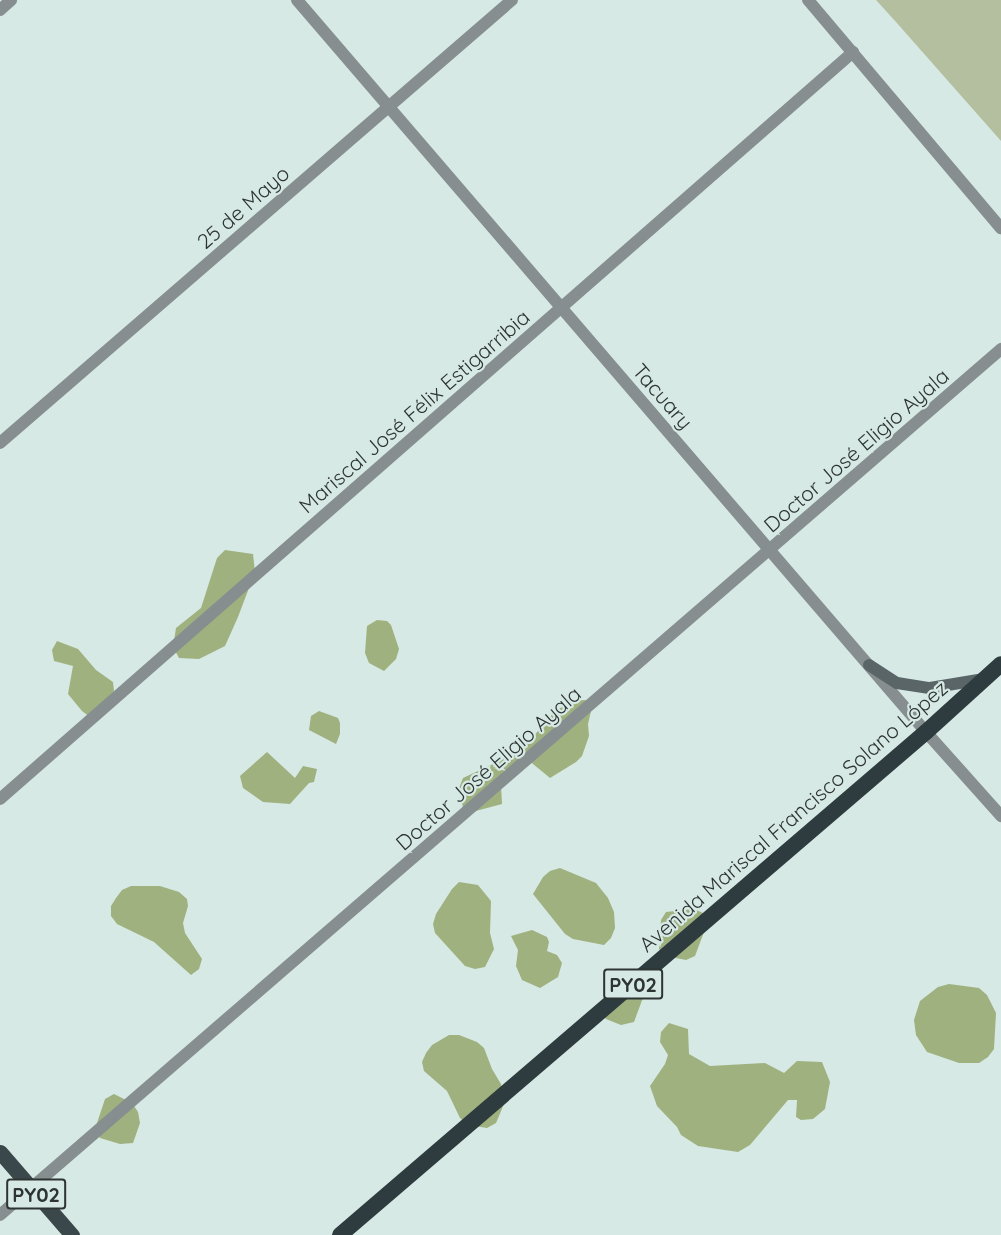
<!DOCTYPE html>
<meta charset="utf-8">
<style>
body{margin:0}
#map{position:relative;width:1001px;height:1235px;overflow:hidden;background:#d6e9e4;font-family:Quicksand,sans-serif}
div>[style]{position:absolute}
.green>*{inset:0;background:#b4bfa0}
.forest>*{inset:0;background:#9fb17f}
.minor>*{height:12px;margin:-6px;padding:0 6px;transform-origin:6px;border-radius:6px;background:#868e8f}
.tertiary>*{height:12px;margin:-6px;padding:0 6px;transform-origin:6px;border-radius:6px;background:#868e8f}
.secondary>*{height:12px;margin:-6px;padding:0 6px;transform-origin:6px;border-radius:6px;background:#596567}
.primary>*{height:15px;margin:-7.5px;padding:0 7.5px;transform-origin:7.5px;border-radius:7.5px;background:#3b484b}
.trunk>*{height:16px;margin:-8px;padding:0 8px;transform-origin:8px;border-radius:8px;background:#2e3c3f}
span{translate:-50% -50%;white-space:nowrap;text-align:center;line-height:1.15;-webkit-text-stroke:4.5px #d6e9e4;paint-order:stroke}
.shield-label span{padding:2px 4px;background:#d6e9e4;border:2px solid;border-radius:4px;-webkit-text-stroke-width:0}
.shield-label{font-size:20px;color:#2d3433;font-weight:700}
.street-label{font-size:21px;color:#2d3433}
</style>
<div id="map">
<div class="green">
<div style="clip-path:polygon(876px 0,1001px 0,1001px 141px,896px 22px)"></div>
</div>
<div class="forest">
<div style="clip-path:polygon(225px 550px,253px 554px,255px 572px,238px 617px,225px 646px,199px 659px,179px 658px,173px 647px,176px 628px,201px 608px,217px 558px)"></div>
<div style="clip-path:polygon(377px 620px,387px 621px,391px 625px,399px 649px,396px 659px,384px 671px,369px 663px,365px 653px,367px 626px)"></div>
<div style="clip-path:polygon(57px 641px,78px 649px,96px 670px,113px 682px,114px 691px,90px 717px,82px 711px,68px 694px,73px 666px,54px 661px,52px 650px)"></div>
<div style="clip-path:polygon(585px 700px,592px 707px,588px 724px,589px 736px,582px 756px,576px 762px,550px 778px,527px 759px,501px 785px,502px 804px,472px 812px,463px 808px,459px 788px,463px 778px,521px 751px,555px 711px,573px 701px)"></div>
<div style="clip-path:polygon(319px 711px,338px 718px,340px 723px,340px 734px,336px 744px,309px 730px,311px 716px)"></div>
<div style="clip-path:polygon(267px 752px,295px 778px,303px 766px,317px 769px,314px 782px,309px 783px,290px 804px,263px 802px,243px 788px,240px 776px)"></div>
<div style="clip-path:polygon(560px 868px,596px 883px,608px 898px,614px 912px,615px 928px,611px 938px,604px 945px,573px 939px,565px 934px,533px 894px,543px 877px,550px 871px)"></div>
<div style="clip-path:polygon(459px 882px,478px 885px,491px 901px,490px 933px,494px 949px,485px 967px,475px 969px,465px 966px,435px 933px,433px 924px,436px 914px,452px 889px)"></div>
<div style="clip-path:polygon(131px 886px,160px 886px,179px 892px,187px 899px,188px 906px,183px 923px,185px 933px,202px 959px,199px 969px,191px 975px,154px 942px,117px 924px,111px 916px,111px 906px,116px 898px,122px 890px)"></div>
<div style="clip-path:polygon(694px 909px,703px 913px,704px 932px,695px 956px,686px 960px,666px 956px,659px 949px,661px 920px,666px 912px)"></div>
<div style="clip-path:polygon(532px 930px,547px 937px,549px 942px,547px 951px,557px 955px,562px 963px,558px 977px,540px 988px,522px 980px,516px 966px,518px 950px,511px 936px)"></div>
<div style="clip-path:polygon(949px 984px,979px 988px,987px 995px,996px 1013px,994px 1049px,988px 1057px,979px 1063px,959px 1063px,927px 1052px,916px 1035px,914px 1020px,920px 1001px,938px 987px)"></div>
<div style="clip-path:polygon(637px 989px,644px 995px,634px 1022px,621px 1025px,606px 1019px,603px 1014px,606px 995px)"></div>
<div style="clip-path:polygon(669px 1023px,688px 1029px,689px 1054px,710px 1066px,765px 1063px,784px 1073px,797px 1061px,822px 1062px,830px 1082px,825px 1109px,813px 1119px,801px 1120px,796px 1117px,797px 1100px,788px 1100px,750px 1145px,738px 1152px,698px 1146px,681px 1135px,677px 1127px,657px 1106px,650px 1086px,665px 1064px,668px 1055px,660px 1042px,661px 1032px)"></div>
<div style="clip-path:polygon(449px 1035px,459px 1035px,477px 1042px,484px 1048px,492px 1069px,501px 1084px,504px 1104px,496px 1123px,487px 1128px,468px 1125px,460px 1118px,447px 1091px,424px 1071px,422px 1062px,426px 1053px,432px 1045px)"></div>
<div style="clip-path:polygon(114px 1094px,132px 1103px,138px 1112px,140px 1123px,133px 1143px,120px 1144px,100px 1138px,95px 1129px,105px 1099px)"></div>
</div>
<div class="minor">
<div style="left:297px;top:0;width:965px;rotate:49.33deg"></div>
<div style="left:808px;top:0;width:299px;rotate:49.8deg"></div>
<div style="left:0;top:443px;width:677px;rotate:-40.87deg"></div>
<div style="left:0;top:799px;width:1134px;rotate:-41.21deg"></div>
<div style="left:0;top:1215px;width:1324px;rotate:-40.86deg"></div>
</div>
<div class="tertiary">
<div style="left:0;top:10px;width:15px;rotate:-42deg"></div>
<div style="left:926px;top:732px;width:113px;rotate:48.2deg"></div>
</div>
<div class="secondary">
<div style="left:869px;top:665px;width:33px;rotate:33deg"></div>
<div style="left:897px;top:683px;width:33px;rotate:9deg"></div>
<div style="left:930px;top:688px;width:55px;rotate:-9.5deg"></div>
</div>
<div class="primary">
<div style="left:0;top:1152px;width:110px;rotate:49.1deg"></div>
</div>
<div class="trunk">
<div style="left:340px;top:1235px;width:772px;rotate:-40.64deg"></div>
<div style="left:926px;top:732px;width:101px;rotate:-42.2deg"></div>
</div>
<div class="shield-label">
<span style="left:633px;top:984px">PY02</span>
<span style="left:36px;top:1194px">PY02</span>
</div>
<div class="street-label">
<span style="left:243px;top:207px;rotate:-41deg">25 de Mayo</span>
<span style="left:663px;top:396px;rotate:49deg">Tacuary</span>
<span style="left:414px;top:411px;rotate:-41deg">Mariscal José Félix Estigarribia</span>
<span style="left:856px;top:450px;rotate:-41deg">Doctor José Eligio Ayala</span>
<span style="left:488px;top:768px;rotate:-41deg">Doctor José Eligio Ayala</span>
<span style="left:793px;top:816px;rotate:-41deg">Avenida Mariscal Francisco Solano López</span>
</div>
</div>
